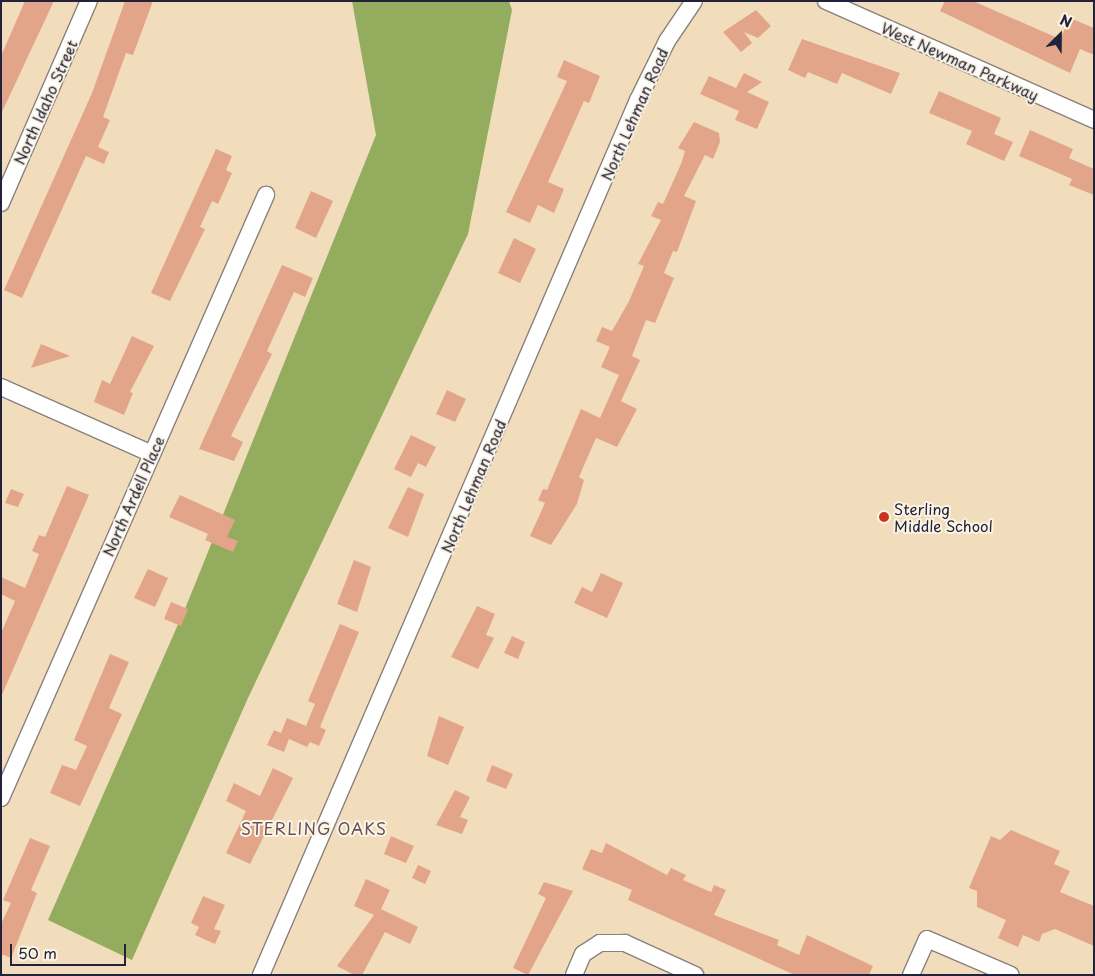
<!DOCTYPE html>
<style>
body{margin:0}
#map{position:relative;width:1095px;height:976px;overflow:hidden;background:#f1ddbc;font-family:"Playpen Sans",sans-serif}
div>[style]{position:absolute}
.forest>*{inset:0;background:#93ac5e}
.building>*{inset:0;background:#e3a58a}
.roads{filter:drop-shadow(1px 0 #8a807c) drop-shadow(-1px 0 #8a807c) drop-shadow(0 1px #8a807c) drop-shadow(0 -1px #8a807c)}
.minor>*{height:16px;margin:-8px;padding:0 8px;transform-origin:8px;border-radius:8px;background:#fff}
.dots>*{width:14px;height:14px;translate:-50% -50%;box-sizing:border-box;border:2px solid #fcf5e5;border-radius:50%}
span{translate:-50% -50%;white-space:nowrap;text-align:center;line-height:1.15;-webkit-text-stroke:4px #fcf5e5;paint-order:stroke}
.street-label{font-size:15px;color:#22223b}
.poi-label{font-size:15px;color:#22223b}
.left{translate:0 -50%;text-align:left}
.neighbourhood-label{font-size:16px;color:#665057;letter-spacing:1px}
.frame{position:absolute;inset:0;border:2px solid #22223b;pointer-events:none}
.north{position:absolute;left:1035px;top:10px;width:50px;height:50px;-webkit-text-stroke:4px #fcf5e5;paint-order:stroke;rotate:23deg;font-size:14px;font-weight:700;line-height:20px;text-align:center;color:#22223b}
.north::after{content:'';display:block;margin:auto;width:18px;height:22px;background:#22223b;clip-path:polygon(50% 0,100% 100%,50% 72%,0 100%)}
.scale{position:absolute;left:10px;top:944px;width:116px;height:22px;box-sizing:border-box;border:2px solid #22223b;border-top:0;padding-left:6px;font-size:15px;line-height:18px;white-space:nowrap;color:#22223b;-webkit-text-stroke:4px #fcf5e5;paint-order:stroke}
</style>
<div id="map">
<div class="forest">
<div style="clip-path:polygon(352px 1px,509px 1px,512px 10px,468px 234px,248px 698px,132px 960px,48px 920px,187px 604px,376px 135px)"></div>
</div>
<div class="building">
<div style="clip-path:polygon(25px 1px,54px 1px,1px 114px,1px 56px)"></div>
<div style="clip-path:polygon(125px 1px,153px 1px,133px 55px,126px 53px,103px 117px,110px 120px,98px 147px,109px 152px,104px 164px,86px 156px,22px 298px,4px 290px,92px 93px)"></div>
<div style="clip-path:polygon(945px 1px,973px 1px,1060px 39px,1070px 18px,1094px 28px,1094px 55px,1080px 49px,1070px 73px,940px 11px)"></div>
<div style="clip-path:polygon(756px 10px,771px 26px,758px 38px,744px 32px,752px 43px,741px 52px,723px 32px)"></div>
<div style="clip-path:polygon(802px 39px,900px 73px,891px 94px,842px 73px,837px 84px,808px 72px,805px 78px,788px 70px)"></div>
<div style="clip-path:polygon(564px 60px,600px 76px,589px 103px,584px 101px,548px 182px,564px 189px,554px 213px,538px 205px,530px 223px,506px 212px,567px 81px,557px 77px)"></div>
<div style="clip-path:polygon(744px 73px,762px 82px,747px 92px,769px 102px,757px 129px,735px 120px,739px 111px,700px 94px,709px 76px,736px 88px)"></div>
<div style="clip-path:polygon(939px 91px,1001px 118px,994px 134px,1013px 142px,1004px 161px,966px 144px,972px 131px,929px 113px)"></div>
<div style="clip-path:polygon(694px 122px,719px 133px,720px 142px,713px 159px,705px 155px,684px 196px,696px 201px,677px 252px,673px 251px,664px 273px,674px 278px,655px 323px,646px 320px,632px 356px,640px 360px,621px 401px,637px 409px,617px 447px,596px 438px,579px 477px,584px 480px,577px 504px,551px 545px,530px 536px,545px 503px,538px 500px,543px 489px,547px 490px,581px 409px,600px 418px,619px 375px,601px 367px,610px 347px,596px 341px,602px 327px,612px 331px,629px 301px,644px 266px,638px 264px,661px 220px,651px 216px,658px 202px,663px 204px,681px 164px,685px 151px,678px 148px)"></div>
<div style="clip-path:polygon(1030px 130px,1073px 149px,1069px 158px,1094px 169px,1094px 195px,1069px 185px,1072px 179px,1019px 156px)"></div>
<div style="clip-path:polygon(216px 149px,232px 156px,226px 170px,232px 173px,218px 204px,212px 201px,200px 227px,205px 229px,170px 301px,151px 293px)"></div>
<div style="clip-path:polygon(311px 191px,333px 201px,316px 238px,295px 228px)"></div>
<div style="clip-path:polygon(514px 238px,536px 249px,520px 283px,498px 273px)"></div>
<div style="clip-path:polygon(282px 265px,313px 278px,305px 297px,294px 292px,267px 351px,272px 354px,231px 436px,243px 442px,234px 461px,199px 449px)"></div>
<div style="clip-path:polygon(132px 336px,154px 346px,130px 392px,133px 393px,124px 415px,94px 402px,102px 380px,110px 384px)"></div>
<div style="clip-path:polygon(41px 344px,70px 356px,31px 368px)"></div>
<div style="clip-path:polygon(447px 390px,466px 399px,455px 422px,436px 414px)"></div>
<div style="clip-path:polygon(411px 435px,436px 447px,426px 467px,418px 463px,411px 477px,394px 469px)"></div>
<div style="clip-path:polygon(67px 486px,89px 495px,1px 697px,1px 633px,15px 601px,1px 594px,1px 577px,25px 588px,39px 554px,32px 551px,39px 535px,45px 537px)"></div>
<div style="clip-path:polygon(408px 487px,424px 494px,408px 537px,388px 528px)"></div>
<div style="clip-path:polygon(11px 489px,24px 494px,18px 507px,5px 503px)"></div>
<div style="clip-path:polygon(180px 495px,235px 520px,227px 537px,238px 541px,233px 552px,205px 540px,208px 534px,169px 517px)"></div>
<div style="clip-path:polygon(354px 560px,371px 567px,357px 612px,337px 604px)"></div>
<div style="clip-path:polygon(148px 569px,168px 578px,155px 607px,134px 598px)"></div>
<div style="clip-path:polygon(601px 573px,623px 583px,607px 618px,574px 603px,582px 587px,592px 592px)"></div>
<div style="clip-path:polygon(171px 602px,188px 609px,181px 626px,164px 619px)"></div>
<div style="clip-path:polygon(477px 606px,495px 614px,486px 635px,494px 638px,478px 669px,451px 657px)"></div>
<div style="clip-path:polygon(340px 624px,359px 632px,320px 727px,326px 730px,319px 746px,310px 742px,307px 747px,289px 739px,284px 752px,267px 745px,274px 730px,281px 733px,287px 718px,306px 726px,315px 704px,308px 701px)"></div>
<div style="clip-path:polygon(512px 636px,525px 642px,518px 659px,504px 653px)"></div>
<div style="clip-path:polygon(110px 654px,129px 662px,109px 708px,122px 714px,80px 806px,50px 793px,62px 765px,76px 770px,87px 746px,74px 740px)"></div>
<div style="clip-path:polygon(439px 716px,464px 727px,448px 765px,427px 756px)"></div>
<div style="clip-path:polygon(492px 765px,513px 774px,506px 789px,486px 781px)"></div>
<div style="clip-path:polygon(273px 768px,293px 778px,250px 864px,226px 853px,246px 811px,226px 801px,234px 783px,260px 796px)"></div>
<div style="clip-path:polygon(455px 790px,470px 797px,460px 817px,468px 820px,462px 834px,436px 825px)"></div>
<div style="clip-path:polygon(1011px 830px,1060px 851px,1054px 864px,1070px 871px,1060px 892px,1094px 906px,1094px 946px,1055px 929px,1042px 934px,1039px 942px,1023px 935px,1018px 947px,998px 938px,1006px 920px,977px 907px,977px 891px,969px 888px,991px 836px,1000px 840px)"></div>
<div style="clip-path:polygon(391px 836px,414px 846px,406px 863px,384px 854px)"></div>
<div style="clip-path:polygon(30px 838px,50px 846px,31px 890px,37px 893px,11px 958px,1px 954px,1px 924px,11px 903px,3px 900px)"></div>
<div style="clip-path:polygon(606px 843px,667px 875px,671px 868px,686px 875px,683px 880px,711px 892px,714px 885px,726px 890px,714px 915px,779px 940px,777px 945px,799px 955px,807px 935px,873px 966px,869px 975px,795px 975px,628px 900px,632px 890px,582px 869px,591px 849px,602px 853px)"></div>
<div style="clip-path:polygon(418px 865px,431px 871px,425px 884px,412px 878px)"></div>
<div style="clip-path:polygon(366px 879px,390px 890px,381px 909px,418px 927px,410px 944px,385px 932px,362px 975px,354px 975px,337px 966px,374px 915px,354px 906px)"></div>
<div style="clip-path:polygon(544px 882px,573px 891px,528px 975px,513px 968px,546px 898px,538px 894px)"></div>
<div style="clip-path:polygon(203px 896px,225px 905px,214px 929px,221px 931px,215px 944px,195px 935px,199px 927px,191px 923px)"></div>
</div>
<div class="roads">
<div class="minor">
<div style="left:826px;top:1px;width:293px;rotate:23.9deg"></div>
<div style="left:1px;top:203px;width:220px;rotate:-66.5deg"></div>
<div style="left:1px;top:387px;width:165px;rotate:23.9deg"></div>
<div style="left:1px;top:798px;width:659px;rotate:-66.28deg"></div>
<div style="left:261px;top:975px;width:953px;rotate:-66.69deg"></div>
<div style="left:638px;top:100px;width:66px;rotate:-63.8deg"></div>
<div style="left:667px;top:41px;width:48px;rotate:-56deg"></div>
<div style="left:574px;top:975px;width:23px;rotate:-67deg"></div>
<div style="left:583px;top:954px;width:20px;rotate:-33deg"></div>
<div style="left:600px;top:943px;width:25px"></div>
<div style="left:625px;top:943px;width:77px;rotate:24.6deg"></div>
<div style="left:911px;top:975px;width:39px;rotate:-66deg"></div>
<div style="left:927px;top:939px;width:91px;rotate:23.2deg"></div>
</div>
</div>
<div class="dots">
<div style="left:884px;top:517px;background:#c8321e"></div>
</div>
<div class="street-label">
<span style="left:960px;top:61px;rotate:24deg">West Newman Parkway</span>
<span style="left:45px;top:102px;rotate:-66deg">North Idaho Street</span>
<span style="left:634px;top:114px;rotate:-66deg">North Lehman Road</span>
<span style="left:473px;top:486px;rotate:-67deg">North Lehman Road</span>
<span style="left:133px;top:496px;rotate:-66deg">North Ardell Place</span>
</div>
<div class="poi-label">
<span class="left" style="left:894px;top:517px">Sterling<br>Middle School</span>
</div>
<div class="neighbourhood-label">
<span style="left:314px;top:828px">STERLING OAKS</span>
</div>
<div class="frame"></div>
<div class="north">N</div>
<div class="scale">50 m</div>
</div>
